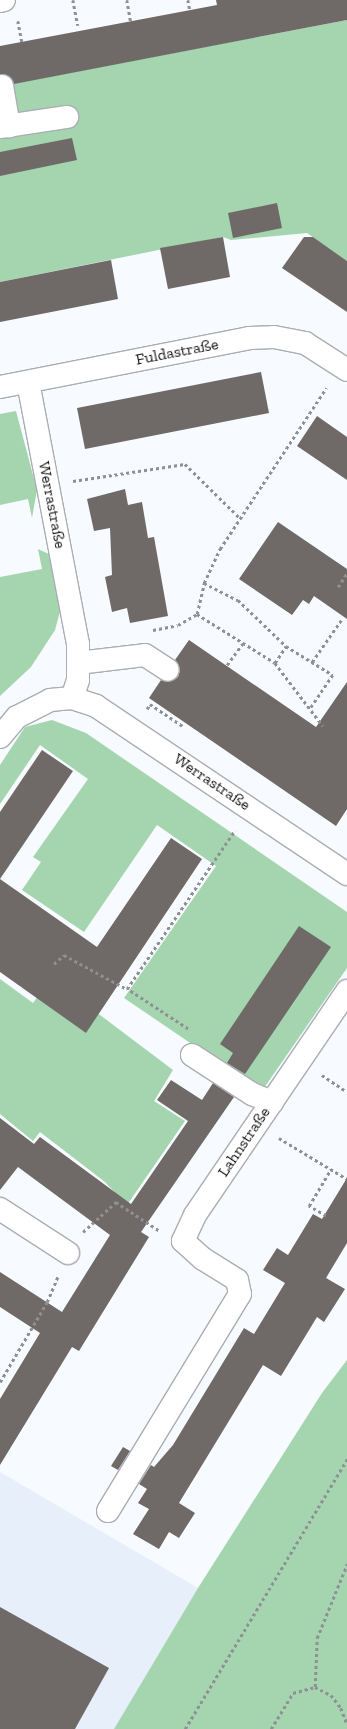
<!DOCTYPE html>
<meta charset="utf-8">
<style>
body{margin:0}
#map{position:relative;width:347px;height:1729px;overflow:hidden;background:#f7fafe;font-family:"Zilla Slab",serif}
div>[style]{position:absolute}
.built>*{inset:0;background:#e7effb}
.green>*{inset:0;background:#a4d5af}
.building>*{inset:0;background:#6f6a67}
.path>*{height:2.5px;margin-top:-1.25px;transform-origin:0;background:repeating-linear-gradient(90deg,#8e9093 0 3px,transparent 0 6px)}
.roads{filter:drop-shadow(1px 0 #aaadb2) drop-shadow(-1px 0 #aaadb2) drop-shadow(0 1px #aaadb2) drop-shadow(0 -1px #aaadb2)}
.minor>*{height:22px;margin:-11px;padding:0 11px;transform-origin:11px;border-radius:11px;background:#fff}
span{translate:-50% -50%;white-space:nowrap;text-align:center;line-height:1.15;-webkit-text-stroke:3px #fff;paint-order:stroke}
.street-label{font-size:16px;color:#111214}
</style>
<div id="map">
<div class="built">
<div style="clip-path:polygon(0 1472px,198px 1588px,114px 1729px,0 1729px)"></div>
</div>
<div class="green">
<div style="clip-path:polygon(347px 20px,347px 261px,307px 233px,231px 240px,223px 237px,0 282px,0 86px)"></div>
<div style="clip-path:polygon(16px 411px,37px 490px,32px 518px,28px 499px,0 505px,0 414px)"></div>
<div style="clip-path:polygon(38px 549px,51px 555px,61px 608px,55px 630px,31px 667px,0 696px,0 577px,42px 569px)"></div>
<div style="clip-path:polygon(52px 720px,86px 733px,347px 912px,347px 968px,264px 1088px,255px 1087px,124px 998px,216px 866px,157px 825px,84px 932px,22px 890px,41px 862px,33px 857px,88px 779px,40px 745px,0 804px,0 765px,25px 727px)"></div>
<div style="clip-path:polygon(51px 978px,173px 1070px,154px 1101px,185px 1121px,127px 1205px,105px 1182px,40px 1132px,33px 1141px,0 1114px,0 979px,33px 1003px)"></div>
<div style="clip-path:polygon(347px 1360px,347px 1729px,114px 1729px,198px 1588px,322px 1393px)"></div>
</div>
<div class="building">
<div style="clip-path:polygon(216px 0,347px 0,347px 20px,14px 84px,11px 78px,0 74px,0 46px,217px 5px)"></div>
<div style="clip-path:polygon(72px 138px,77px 160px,0 176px,0 152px)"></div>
<div style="clip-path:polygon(277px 203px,282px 228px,233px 238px,228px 213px)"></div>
<div style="clip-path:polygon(223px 237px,230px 277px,168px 289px,160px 248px)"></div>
<div style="clip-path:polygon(304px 237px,313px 237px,347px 261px,347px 312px,282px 268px)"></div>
<div style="clip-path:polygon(111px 260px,118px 299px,0 322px,0 282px)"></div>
<div style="clip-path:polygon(261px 372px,269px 413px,85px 449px,77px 408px)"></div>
<div style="clip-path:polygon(317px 416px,347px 437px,347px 480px,297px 446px)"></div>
<div style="clip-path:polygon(125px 489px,128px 505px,142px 502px,148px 538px,154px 537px,168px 616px,130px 623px,127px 608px,112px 612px,105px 577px,112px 575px,110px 528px,94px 531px,87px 499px)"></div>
<div style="clip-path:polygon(278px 522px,347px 569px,347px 619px,314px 596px,309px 604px,303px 600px,292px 615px,239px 579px)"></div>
<div style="clip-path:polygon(189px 640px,316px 727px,347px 682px,347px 809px,336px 826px,149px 698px,161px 680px,168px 682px,178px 677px,180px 670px,175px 660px)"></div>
<div style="clip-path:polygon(42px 750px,73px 771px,0 879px,0 812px)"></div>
<div style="clip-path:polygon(171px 838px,202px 859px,86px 1033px,0 972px,0 879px,97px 947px)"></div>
<div style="clip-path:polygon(299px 926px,331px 947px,245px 1074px,227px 1063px,233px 1053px,220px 1044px)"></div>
<div style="clip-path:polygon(171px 1080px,202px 1100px,213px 1083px,234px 1097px,141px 1232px,149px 1237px,79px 1351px,72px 1347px,0 1465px,0 1399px,40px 1333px,0 1307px,0 1272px,62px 1312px,110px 1235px,18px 1167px,0 1190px,0 1118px,34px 1144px,40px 1137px,131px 1204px,188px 1121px,157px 1100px)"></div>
<div style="clip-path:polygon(347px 1178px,347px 1243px,326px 1278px,345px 1289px,324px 1322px,317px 1317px,281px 1376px,263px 1365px,179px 1503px,195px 1513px,179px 1538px,169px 1532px,159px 1549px,133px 1534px,149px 1509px,138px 1503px,147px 1489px,139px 1484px,151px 1465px,154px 1467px,173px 1445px,244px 1328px,254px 1334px,285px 1283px,263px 1270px,277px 1248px,288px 1255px,313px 1214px,322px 1219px)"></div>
<div style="clip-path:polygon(123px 1447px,130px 1451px,118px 1470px,111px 1466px)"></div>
<div style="clip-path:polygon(0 1607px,109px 1668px,75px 1729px,0 1729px)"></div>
</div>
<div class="path">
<div style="left:73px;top:0;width:26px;rotate:79deg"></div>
<div style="left:127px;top:0;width:22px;rotate:80deg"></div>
<div style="left:188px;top:0;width:10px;rotate:79deg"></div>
<div style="left:18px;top:21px;width:21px;rotate:79deg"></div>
<div style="left:73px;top:481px;width:113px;rotate:-8.6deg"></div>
<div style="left:185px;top:464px;width:76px;rotate:44.5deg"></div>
<div style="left:204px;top:583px;width:38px;rotate:27deg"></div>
<div style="left:238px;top:600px;width:66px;rotate:43.8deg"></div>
<div style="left:286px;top:646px;width:55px;rotate:31.7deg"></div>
<div style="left:333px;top:675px;width:40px;rotate:124deg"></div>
<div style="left:338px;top:587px;width:17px;rotate:-57deg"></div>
<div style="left:197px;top:614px;width:92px;rotate:32.1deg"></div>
<div style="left:275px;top:663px;width:79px;rotate:52.7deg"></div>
<div style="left:153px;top:630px;width:25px;rotate:-11deg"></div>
<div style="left:178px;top:625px;width:22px;rotate:-30deg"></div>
<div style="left:197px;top:614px;width:32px;rotate:-77deg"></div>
<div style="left:204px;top:583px;width:38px;rotate:-65deg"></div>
<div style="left:220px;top:549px;width:193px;rotate:-56.6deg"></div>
<div style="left:312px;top:662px;width:52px;rotate:-55.1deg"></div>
<div style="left:275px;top:663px;width:20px;rotate:-57deg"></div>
<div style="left:227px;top:665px;width:26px;rotate:-54deg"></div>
<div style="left:147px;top:709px;width:6px;rotate:-59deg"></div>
<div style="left:150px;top:704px;width:40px;rotate:34deg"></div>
<div style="left:54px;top:964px;width:13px;rotate:-42deg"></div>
<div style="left:64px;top:955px;width:72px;rotate:28.4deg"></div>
<div style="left:188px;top:1029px;width:73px;rotate:-146.7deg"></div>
<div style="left:127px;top:989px;width:192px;rotate:-55.8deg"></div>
<div style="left:322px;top:1075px;width:27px;rotate:34deg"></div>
<div style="left:279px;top:1138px;width:79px;rotate:31.1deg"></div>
<div style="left:326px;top:1216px;width:20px;rotate:-150deg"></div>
<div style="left:309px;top:1206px;width:43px;rotate:-59.3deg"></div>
<div style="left:83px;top:1232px;width:45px;rotate:-42.3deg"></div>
<div style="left:116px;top:1202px;width:53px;rotate:33.4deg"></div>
<div style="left:0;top:1382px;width:93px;rotate:-59.6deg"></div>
<div style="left:47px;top:1302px;width:28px;rotate:-67deg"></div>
<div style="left:315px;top:1687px;width:49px;rotate:-87.7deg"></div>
<div style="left:317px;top:1638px;width:80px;rotate:-67.9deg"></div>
<div style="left:185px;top:1729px;width:315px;rotate:-59deg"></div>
<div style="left:271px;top:1729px;width:42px;rotate:-58.6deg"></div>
<div style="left:293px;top:1693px;width:23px;rotate:-15deg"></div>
<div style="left:315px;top:1687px;width:18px;rotate:27deg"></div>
<div style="left:331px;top:1695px;width:16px;rotate:52deg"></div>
<div style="left:341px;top:1708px;width:17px;rotate:69deg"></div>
</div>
<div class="roads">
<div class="minor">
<div style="left:0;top:1px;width:4px;rotate:-14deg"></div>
<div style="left:2px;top:86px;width:41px;rotate:80.1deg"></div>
<div style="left:0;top:127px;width:68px;rotate:-8.5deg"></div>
<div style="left:28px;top:382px;width:267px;rotate:79.2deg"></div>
<div style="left:78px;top:644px;width:36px;rotate:90deg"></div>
<div style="left:78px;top:680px;width:19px;rotate:108deg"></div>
<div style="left:0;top:387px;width:254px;rotate:-11.1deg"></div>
<div style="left:249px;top:338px;width:25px;rotate:-2deg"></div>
<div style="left:274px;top:337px;width:32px;rotate:11deg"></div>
<div style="left:305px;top:343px;width:50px;rotate:32.7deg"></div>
<div style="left:78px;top:663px;width:67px;rotate:-6.8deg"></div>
<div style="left:145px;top:655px;width:27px;rotate:33deg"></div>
<div style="left:0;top:737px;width:26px;rotate:-50deg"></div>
<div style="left:17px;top:717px;width:37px;rotate:-27deg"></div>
<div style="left:50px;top:700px;width:22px;rotate:-5deg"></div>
<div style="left:72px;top:698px;width:25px;rotate:18deg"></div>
<div style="left:96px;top:706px;width:302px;rotate:33.8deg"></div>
<div style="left:192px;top:1055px;width:72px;rotate:33deg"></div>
<div style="left:252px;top:1094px;width:22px;rotate:22deg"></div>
<div style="left:0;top:1209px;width:81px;rotate:32.9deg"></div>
<div style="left:108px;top:1511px;width:254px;rotate:-58.7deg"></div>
<div style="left:240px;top:1294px;width:14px;rotate:-102deg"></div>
<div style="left:237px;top:1280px;width:40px;rotate:-148deg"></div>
<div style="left:203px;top:1259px;width:27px;rotate:-138deg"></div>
<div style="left:183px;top:1241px;width:29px;rotate:-65deg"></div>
<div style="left:195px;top:1215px;width:271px;rotate:-55.8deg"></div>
</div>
</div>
<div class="street-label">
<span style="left:177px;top:352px;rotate:-11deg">Fuldastraße</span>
<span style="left:52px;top:505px;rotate:79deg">Werrastraße</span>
<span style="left:212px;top:782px;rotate:34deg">Werrastraße</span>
<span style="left:244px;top:1142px;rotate:-56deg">Lahnstraße</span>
</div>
</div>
